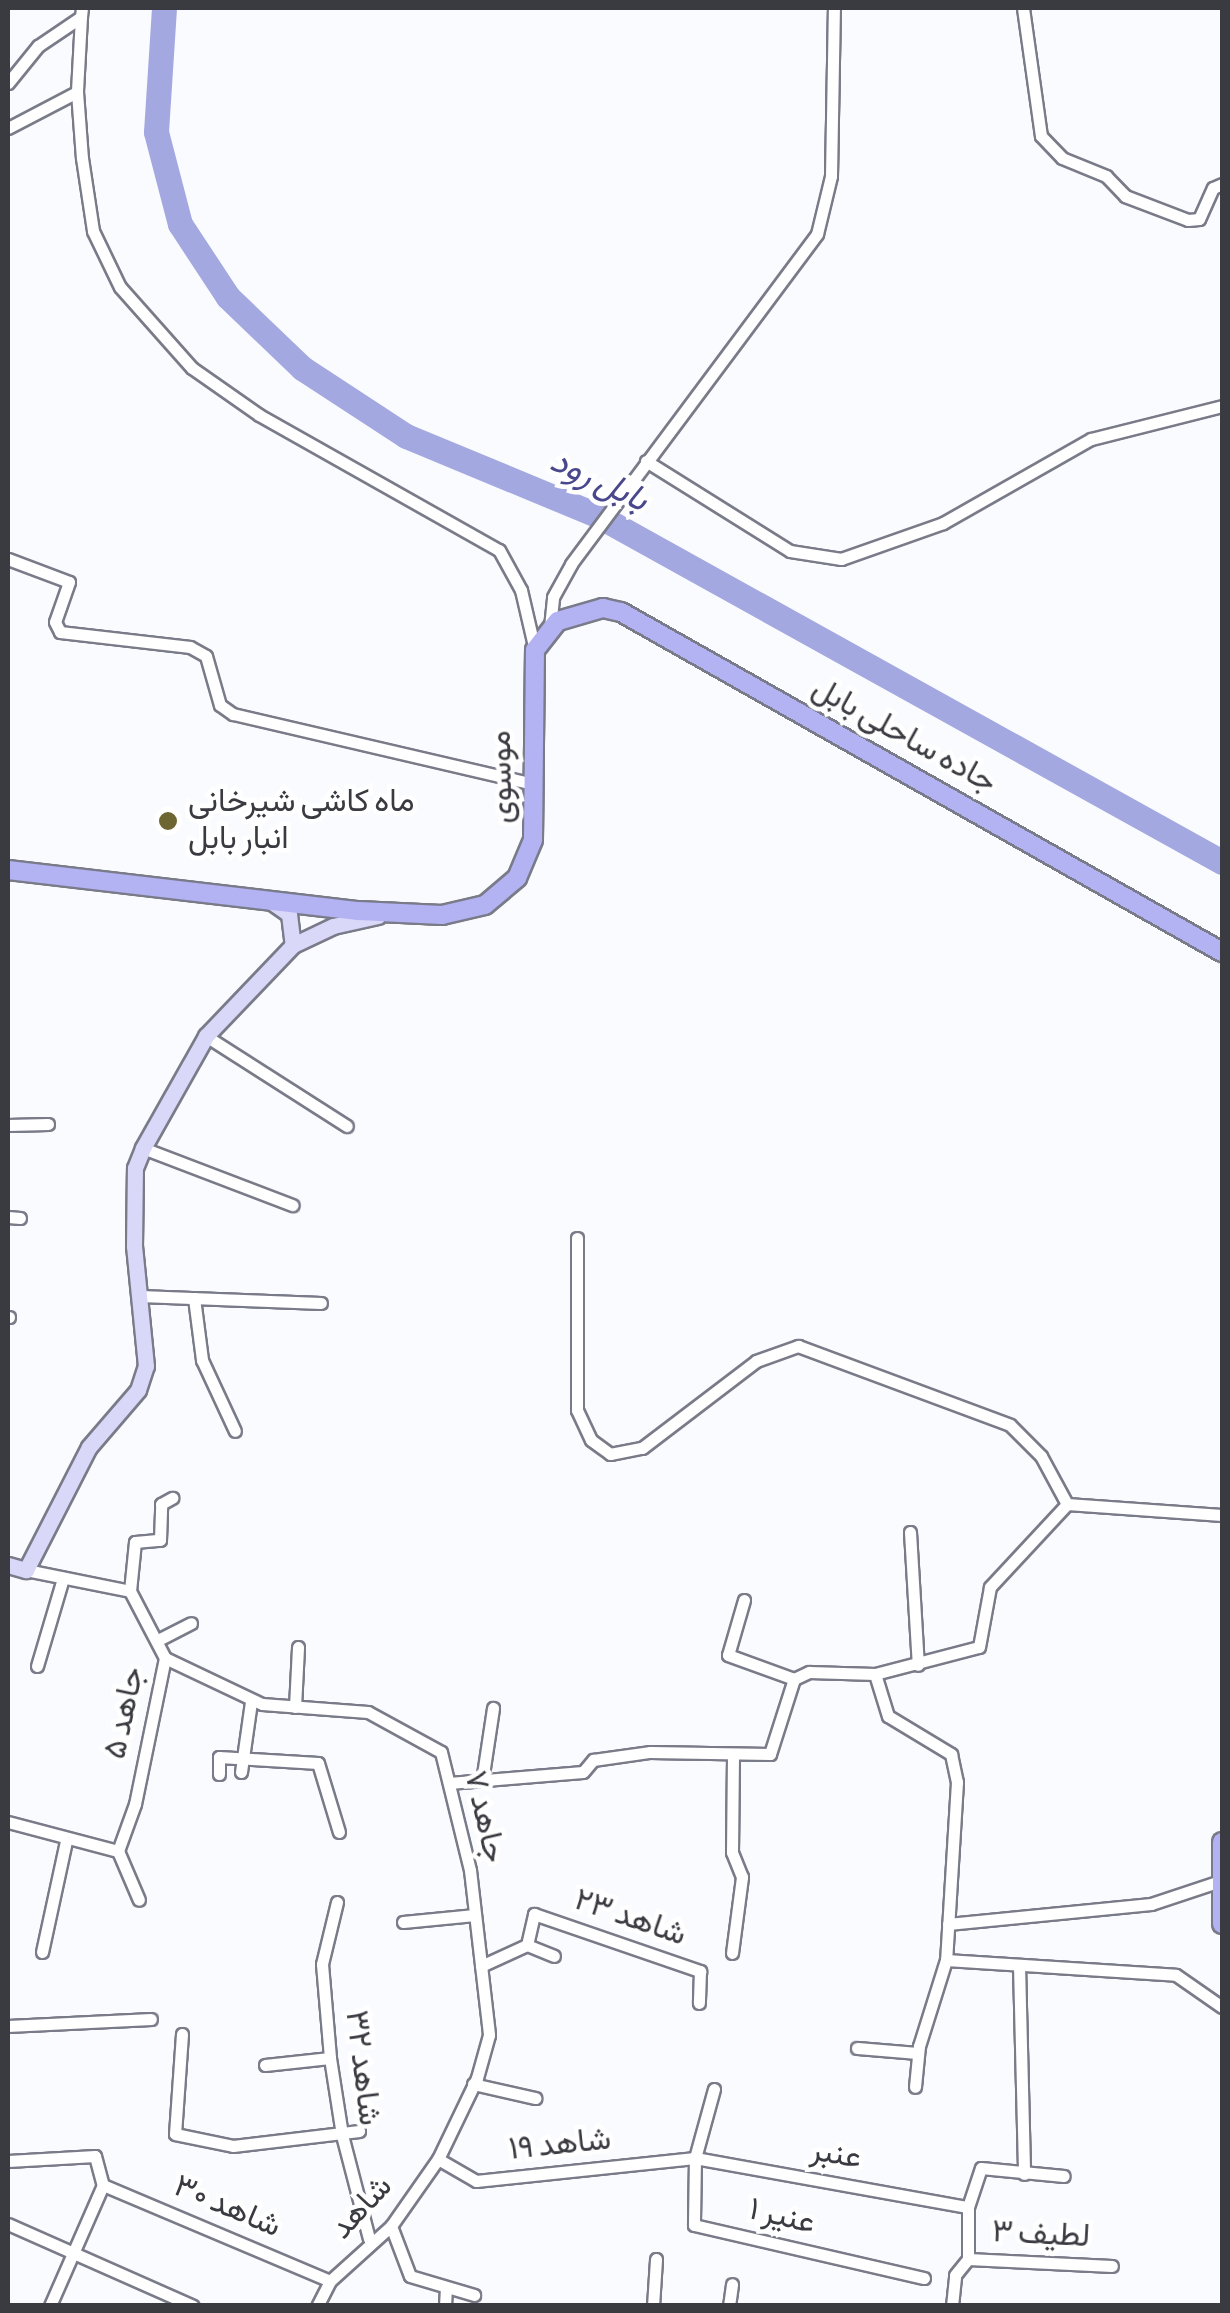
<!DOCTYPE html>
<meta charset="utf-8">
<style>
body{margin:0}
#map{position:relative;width:1230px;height:2313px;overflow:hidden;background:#fafbfe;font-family:"Sofia Sans Condensed",Vazirmatn,sans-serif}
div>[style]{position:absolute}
.river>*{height:25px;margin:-12.5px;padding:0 12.5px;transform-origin:12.5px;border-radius:12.5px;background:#a4a8e0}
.roads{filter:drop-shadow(2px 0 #7a7b89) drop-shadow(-2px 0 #7a7b89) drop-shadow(0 2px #7a7b89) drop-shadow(0 -2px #7a7b89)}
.minor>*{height:11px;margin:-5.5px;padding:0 5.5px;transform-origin:5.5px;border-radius:5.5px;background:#fff}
.secondary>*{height:15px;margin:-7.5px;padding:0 7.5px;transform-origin:7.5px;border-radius:7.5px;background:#d9d8f9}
.primary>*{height:18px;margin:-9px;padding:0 9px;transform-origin:9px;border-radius:9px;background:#b3b2f3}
.dots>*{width:28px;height:28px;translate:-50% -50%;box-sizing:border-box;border:5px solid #fff;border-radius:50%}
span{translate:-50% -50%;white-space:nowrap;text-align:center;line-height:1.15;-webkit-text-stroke:9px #fff;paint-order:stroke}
.street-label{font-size:32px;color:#3a3a41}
.poi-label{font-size:32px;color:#3a3a41}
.left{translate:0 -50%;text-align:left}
.water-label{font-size:35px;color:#49488d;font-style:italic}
.frame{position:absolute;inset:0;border:10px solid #3a3a41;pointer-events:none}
</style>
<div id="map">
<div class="river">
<div style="left:164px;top:8px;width:124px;rotate:93.7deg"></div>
<div style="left:156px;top:132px;width:95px;rotate:75.4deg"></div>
<div style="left:180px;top:224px;width:87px;rotate:56.7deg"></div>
<div style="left:228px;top:297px;width:103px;rotate:43.8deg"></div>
<div style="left:302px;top:368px;width:124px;rotate:33.2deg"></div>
<div style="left:406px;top:436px;width:207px;rotate:22.5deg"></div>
<div style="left:597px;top:515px;width:715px;rotate:29.04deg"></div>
</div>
<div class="roads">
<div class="minor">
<div style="left:1023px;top:8px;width:129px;rotate:82deg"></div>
<div style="left:1041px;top:136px;width:30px;rotate:46deg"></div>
<div style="left:1062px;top:158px;width:48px;rotate:22.2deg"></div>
<div style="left:1106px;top:176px;width:28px;rotate:46deg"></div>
<div style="left:1125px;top:196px;width:67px;rotate:20.9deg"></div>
<div style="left:1188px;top:220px;width:11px;rotate:-5deg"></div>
<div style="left:1199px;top:219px;width:34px;rotate:-66deg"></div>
<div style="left:1213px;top:188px;width:10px;rotate:-24deg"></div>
<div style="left:81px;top:17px;width:75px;rotate:93.1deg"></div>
<div style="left:77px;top:92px;width:66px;rotate:85.7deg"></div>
<div style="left:82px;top:158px;width:74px;rotate:81.4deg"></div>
<div style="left:93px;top:231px;width:62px;rotate:64.3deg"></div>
<div style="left:120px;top:287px;width:108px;rotate:48.4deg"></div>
<div style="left:192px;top:368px;width:82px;rotate:35deg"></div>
<div style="left:259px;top:415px;width:275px;rotate:29.4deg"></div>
<div style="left:499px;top:550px;width:46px;rotate:61.2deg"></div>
<div style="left:521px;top:590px;width:62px;rotate:76.9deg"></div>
<div style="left:8px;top:83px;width:48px;rotate:-51deg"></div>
<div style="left:38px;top:46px;width:52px;rotate:-34deg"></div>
<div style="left:81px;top:17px;width:9px;rotate:-84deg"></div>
<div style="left:8px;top:128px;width:78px;rotate:-27.6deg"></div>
<div style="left:646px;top:461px;width:170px;rotate:32deg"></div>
<div style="left:790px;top:551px;width:52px;rotate:8.9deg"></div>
<div style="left:841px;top:559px;width:108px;rotate:-19.4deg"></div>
<div style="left:943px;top:523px;width:170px;rotate:-29.6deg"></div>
<div style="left:1091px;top:439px;width:135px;rotate:-14.1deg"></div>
<div style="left:8px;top:559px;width:65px;rotate:20.7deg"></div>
<div style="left:69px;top:582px;width:42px;rotate:109.3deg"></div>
<div style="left:55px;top:622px;width:11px;rotate:63deg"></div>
<div style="left:60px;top:632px;width:131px;rotate:6.6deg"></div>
<div style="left:190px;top:647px;width:18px;rotate:29deg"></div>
<div style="left:206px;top:656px;width:51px;rotate:74.1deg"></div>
<div style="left:220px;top:705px;width:16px;rotate:35deg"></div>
<div style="left:233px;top:714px;width:308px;rotate:13.1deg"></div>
<div style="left:550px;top:627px;width:30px;rotate:-84deg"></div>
<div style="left:553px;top:597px;width:38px;rotate:-61deg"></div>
<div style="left:571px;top:564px;width:412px;rotate:-53.3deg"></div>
<div style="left:817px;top:234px;width:60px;rotate:-76.4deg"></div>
<div style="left:831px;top:176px;width:168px;rotate:-89deg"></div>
<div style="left:206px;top:1036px;width:167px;rotate:32.6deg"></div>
<div style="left:8px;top:1125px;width:40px;rotate:-1.4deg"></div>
<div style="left:143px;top:1148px;width:160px;rotate:20.9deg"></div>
<div style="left:8px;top:1217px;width:12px;rotate:5deg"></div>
<div style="left:577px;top:1238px;width:172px;rotate:90deg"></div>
<div style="left:577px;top:1410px;width:33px;rotate:65deg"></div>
<div style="left:591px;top:1440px;width:24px;rotate:36deg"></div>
<div style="left:610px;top:1454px;width:33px;rotate:-11deg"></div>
<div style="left:642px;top:1448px;width:143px;rotate:-37.3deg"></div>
<div style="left:756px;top:1361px;width:45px;rotate:-19.7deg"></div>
<div style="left:798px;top:1346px;width:226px;rotate:20.4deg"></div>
<div style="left:1010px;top:1425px;width:44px;rotate:45deg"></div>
<div style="left:1041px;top:1456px;width:55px;rotate:61.6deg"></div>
<div style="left:1067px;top:1504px;width:155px;rotate:4.1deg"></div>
<div style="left:140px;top:1296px;width:181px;rotate:2.2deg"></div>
<div style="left:194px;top:1298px;width:63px;rotate:82.6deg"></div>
<div style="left:202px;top:1360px;width:78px;rotate:65.1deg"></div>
<div style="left:8px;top:1317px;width:1px"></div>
<div style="left:910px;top:1532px;width:133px;rotate:86.6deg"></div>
<div style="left:26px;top:1570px;width:106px;rotate:11.4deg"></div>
<div style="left:130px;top:1591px;width:49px;rotate:-84.2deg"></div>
<div style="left:135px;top:1542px;width:25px;rotate:-5deg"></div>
<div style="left:160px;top:1540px;width:36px;rotate:-88deg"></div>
<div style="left:161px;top:1504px;width:13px;rotate:-29deg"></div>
<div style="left:744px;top:1600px;width:57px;rotate:106.2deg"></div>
<div style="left:728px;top:1655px;width:70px;rotate:20deg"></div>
<div style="left:158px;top:1640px;width:37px;rotate:-27deg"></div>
<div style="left:165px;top:1658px;width:107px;rotate:25.4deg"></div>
<div style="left:262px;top:1704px;width:106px;rotate:4.3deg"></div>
<div style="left:368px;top:1712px;width:83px;rotate:28.7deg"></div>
<div style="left:441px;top:1752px;width:122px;rotate:76.2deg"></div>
<div style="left:470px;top:1870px;width:166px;rotate:83.4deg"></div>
<div style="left:489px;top:2035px;width:45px;rotate:105.6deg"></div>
<div style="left:477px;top:2078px;width:90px;rotate:115.7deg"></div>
<div style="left:438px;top:2159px;width:82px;rotate:125deg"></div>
<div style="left:391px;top:2226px;width:82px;rotate:138deg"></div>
<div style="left:330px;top:2281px;width:28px;rotate:117deg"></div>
<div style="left:37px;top:1666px;width:92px;rotate:-73.5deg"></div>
<div style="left:875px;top:1674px;width:44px;rotate:72.8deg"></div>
<div style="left:888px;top:1716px;width:74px;rotate:31.1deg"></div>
<div style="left:951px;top:1754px;width:29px;rotate:78deg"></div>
<div style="left:957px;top:1782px;width:178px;rotate:93.5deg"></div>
<div style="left:946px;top:1960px;width:90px;rotate:107.4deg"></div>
<div style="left:919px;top:2046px;width:41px;rotate:95.6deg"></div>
<div style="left:295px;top:1707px;width:60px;rotate:-87.1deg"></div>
<div style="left:241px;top:1772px;width:71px;rotate:-81.9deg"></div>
<div style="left:219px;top:1774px;width:17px;rotate:-90deg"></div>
<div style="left:219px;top:1757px;width:99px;rotate:3.5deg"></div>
<div style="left:318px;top:1763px;width:72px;rotate:73.1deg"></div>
<div style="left:482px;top:1781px;width:74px;rotate:-81.4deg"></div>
<div style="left:449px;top:1783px;width:134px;rotate:-4.7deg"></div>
<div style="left:583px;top:1772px;width:16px;rotate:-50deg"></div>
<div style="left:593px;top:1760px;width:58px;rotate:-8deg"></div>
<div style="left:650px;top:1752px;width:120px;rotate:1deg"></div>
<div style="left:770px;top:1754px;width:79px;rotate:-72.3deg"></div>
<div style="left:794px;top:1679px;width:17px;rotate:-25deg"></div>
<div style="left:809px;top:1672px;width:66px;rotate:1.7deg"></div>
<div style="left:875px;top:1674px;width:107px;rotate:-14.6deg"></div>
<div style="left:979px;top:1647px;width:61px;rotate:-79.6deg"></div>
<div style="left:990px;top:1587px;width:113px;rotate:-47.1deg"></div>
<div style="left:8px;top:1822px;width:114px;rotate:14.8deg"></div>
<div style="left:118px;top:1851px;width:50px;rotate:-70.1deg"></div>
<div style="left:135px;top:1804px;width:149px;rotate:-78.4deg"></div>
<div style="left:165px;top:1658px;width:76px;rotate:-117.6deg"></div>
<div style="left:118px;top:1851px;width:53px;rotate:66.8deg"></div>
<div style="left:337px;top:1902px;width:64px;rotate:103.6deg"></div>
<div style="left:322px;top:1964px;width:94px;rotate:85.1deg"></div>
<div style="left:330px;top:2058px;width:78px;rotate:81.1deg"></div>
<div style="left:342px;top:2135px;width:107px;rotate:75.4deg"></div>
<div style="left:403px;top:1922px;width:72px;rotate:-5.6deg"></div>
<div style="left:948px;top:1924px;width:204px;rotate:-5.6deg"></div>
<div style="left:1151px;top:1904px;width:73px;rotate:-18.4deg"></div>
<div style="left:527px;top:1945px;width:29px;rotate:22deg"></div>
<div style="left:42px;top:1952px;width:114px;rotate:-77.8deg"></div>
<div style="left:732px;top:1953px;width:77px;rotate:-82.5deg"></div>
<div style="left:742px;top:1877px;width:27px;rotate:-112deg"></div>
<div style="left:732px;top:1852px;width:97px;rotate:-89.4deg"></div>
<div style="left:946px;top:1960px;width:230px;rotate:3.7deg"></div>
<div style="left:1176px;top:1975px;width:56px;rotate:34.8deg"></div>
<div style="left:1019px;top:1965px;width:209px;rotate:88.6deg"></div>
<div style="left:481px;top:1966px;width:51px;rotate:-24.5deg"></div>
<div style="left:527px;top:1945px;width:32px;rotate:-77deg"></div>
<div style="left:534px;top:1914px;width:176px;rotate:19deg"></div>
<div style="left:700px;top:1971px;width:32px;rotate:92deg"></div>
<div style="left:8px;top:2026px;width:143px;rotate:-2.8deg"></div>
<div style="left:182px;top:2034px;width:100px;rotate:94deg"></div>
<div style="left:175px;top:2134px;width:59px;rotate:11.7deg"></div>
<div style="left:233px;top:2146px;width:127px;rotate:-6.8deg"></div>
<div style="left:857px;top:2048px;width:61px;rotate:4.7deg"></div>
<div style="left:265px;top:2065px;width:65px;rotate:-6.1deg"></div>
<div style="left:473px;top:2084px;width:64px;rotate:12.7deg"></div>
<div style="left:714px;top:2089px;width:72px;rotate:105.4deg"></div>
<div style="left:695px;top:2158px;width:67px;rotate:90.9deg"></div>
<div style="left:694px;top:2225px;width:236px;rotate:13deg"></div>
<div style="left:438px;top:2159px;width:44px;rotate:30.1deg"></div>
<div style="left:476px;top:2181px;width:220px;rotate:-6deg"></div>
<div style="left:695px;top:2158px;width:277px;rotate:10.2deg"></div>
<div style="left:8px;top:2161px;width:87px;rotate:-3.3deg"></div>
<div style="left:95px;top:2156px;width:30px;rotate:75deg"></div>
<div style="left:103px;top:2185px;width:132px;rotate:113.7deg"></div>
<div style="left:103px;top:2185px;width:246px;rotate:22.9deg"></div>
<div style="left:8px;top:2224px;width:202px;rotate:23.9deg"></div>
<div style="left:391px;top:2226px;width:53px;rotate:69.2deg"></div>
<div style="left:410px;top:2276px;width:67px;rotate:16.5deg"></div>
<div style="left:968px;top:2259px;width:144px;rotate:2.8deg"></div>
<div style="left:445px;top:2306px;width:18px;rotate:-87deg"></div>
<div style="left:653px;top:2306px;width:47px;rotate:-86.3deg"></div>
<div style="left:729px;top:2306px;width:22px;rotate:-82deg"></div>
<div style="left:952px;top:2306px;width:31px;rotate:-84deg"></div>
<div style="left:955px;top:2275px;width:21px;rotate:-51deg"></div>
<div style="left:968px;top:2259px;width:52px;rotate:-90deg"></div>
<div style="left:968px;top:2207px;width:41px;rotate:-71.6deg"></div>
<div style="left:981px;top:2168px;width:83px;rotate:5.5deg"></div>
</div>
<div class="secondary">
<div style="left:269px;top:900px;width:24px;rotate:35deg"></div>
<div style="left:289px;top:914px;width:31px;rotate:83deg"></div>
<div style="left:293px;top:945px;width:44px;rotate:-25.4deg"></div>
<div style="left:333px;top:926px;width:46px;rotate:-12.5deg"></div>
<div style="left:8px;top:1565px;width:19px;rotate:16deg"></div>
<div style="left:26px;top:1570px;width:138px;rotate:-62.9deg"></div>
<div style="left:89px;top:1447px;width:75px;rotate:-49.3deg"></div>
<div style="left:138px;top:1390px;width:25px;rotate:-72deg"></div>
<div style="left:146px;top:1366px;width:121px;rotate:-95.7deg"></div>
<div style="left:134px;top:1246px;width:78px;rotate:-89.3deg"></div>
<div style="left:135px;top:1168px;width:22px;rotate:-68deg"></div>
<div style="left:143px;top:1148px;width:129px;rotate:-60.6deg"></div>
<div style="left:206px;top:1036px;width:126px;rotate:-46.3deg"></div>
</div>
<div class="primary">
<div style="left:8px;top:870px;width:353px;rotate:6.7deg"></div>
<div style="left:359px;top:911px;width:83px;rotate:2.8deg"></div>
<div style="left:442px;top:915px;width:44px;rotate:-13.1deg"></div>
<div style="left:485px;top:905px;width:42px;rotate:-40.2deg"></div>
<div style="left:517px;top:878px;width:41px;rotate:-67.2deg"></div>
<div style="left:533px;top:840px;width:190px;rotate:-89.4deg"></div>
<div style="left:535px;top:650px;width:37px;rotate:-52deg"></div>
<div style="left:558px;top:621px;width:47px;rotate:-16.1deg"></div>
<div style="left:603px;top:608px;width:18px;rotate:13deg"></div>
<div style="left:621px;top:612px;width:691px;rotate:29.5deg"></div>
<div style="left:1222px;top:1842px;width:82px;rotate:90deg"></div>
</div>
</div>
<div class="dots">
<div style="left:168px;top:821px;background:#6d6633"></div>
</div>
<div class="street-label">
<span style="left:904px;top:736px;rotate:29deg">جاده ساحلی بابل</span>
<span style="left:502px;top:777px;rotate:-91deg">موسوی</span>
<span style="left:125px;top:1713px;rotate:-78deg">جاهد ۵</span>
<span style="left:484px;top:1817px;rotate:77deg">جاهد ۷</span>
<span style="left:630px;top:1918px;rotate:19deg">شاهد ۲۳</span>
<span style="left:362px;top:2068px;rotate:83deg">شاهد ۳۲</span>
<span style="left:560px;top:2145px;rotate:-6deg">شاهد ۱۹</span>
<span style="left:836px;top:2155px;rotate:10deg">عنبر</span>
<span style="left:227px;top:2207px;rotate:23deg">شاهد ۳۰</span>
<span style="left:362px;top:2208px;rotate:-47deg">شاهد</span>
<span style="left:782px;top:2217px;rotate:13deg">عنیر ۱</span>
<span style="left:1041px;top:2235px;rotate:3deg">لطیف ۳</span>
</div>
<div class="poi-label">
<span class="left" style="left:188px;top:821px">ماه کاشی شیرخانی<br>انبار بابل</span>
</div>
<div class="water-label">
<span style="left:599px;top:481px;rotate:25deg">بابل رود</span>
</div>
<div class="frame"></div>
</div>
